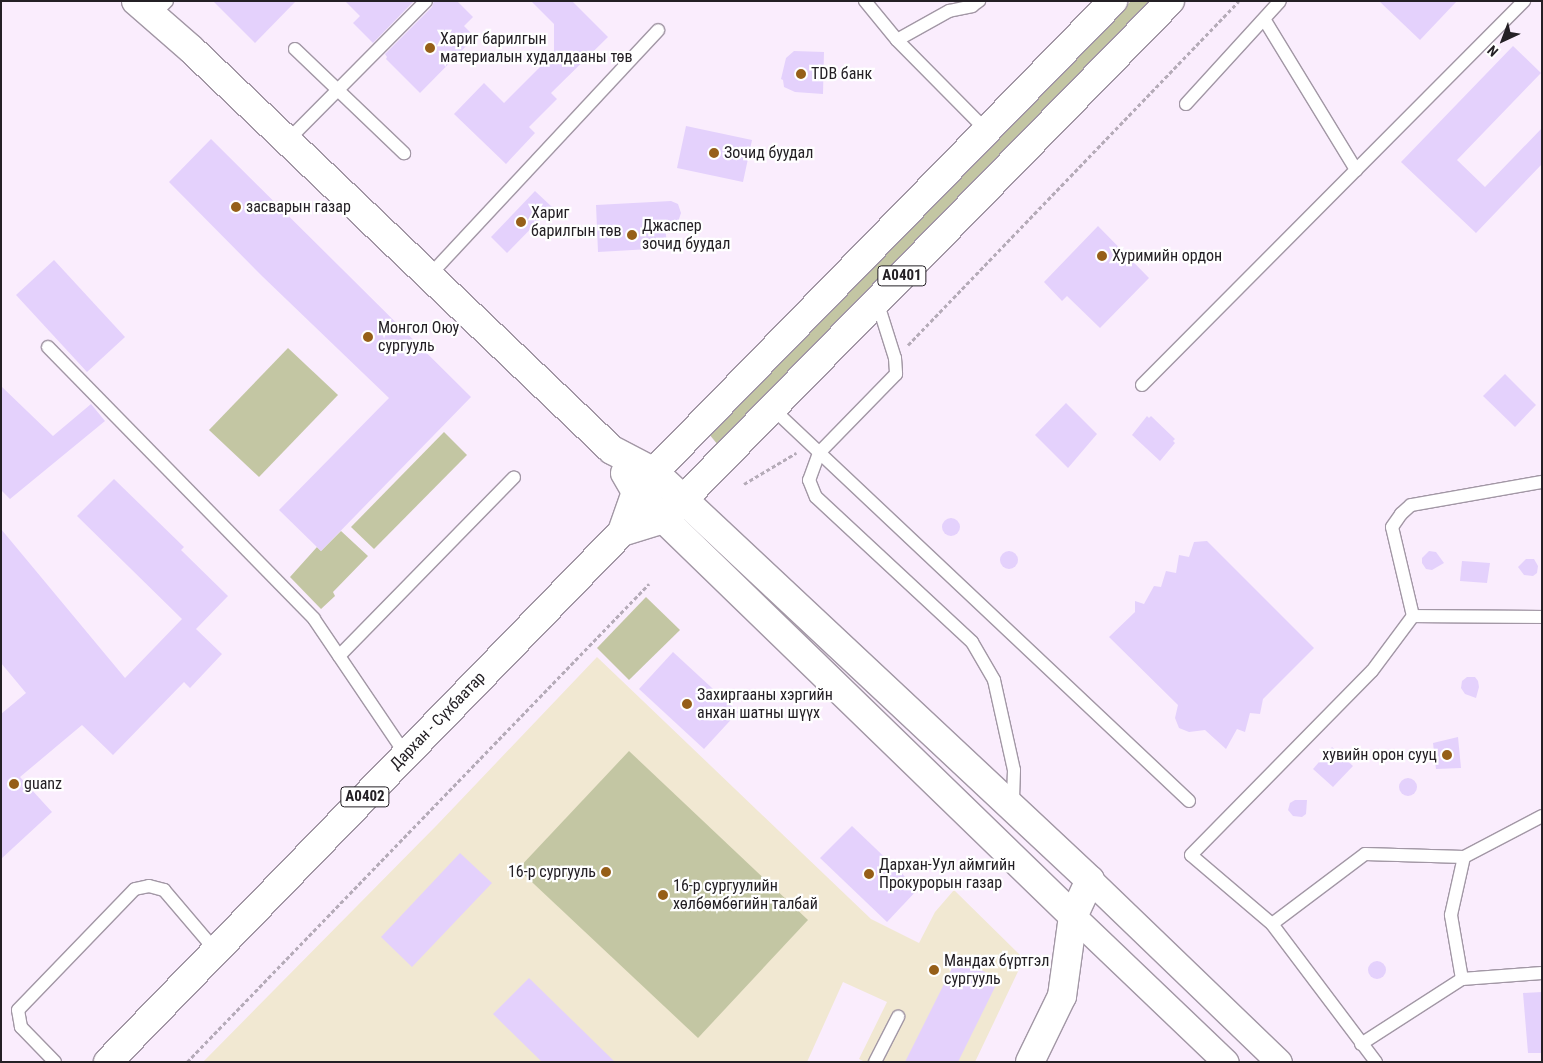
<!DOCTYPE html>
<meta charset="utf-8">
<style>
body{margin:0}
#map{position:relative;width:1543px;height:1063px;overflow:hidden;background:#faedfd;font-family:"Roboto Condensed",sans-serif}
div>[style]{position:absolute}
.education>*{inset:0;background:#f1e8d2}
.green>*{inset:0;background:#c3c6a3}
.building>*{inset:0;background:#e4d1fc}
.round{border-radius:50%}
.path>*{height:3px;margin-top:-1.5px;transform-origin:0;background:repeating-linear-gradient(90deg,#b5abb8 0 4px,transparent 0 6.5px)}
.roads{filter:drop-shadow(1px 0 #a297a5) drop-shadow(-1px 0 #a297a5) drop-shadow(0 1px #a297a5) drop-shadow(0 -1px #a297a5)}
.service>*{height:12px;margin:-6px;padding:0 6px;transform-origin:6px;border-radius:6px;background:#fff}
.minor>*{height:25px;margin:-12.5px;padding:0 12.5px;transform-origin:12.5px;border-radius:12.5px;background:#fff}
.secondary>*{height:28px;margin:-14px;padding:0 14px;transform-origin:14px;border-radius:14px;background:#fff}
.trunk>*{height:28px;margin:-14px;padding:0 14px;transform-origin:14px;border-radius:14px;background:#fff}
.dots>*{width:14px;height:14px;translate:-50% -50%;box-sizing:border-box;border:2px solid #fff;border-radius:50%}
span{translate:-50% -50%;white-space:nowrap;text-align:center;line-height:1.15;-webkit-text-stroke:4.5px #fff;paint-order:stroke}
.shield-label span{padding:1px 4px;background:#fff;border:1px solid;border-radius:4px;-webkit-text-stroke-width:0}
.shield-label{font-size:15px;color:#242025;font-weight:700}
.poi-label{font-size:16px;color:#242025}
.left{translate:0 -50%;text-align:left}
.right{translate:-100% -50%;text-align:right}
.street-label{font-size:16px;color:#242025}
.frame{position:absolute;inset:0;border:2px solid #242025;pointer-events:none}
.north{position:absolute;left:1478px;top:15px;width:50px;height:50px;-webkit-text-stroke:4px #fff;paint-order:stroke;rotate:223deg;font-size:14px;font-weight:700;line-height:20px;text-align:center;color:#242025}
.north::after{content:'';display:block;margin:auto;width:18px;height:22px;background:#242025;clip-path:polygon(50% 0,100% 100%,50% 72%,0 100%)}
</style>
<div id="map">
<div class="education">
<div style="clip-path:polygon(597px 657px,871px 919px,919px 943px,935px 912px,954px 890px,1024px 959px,975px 1062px,865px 1062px,859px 1059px,887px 1002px,843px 982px,807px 1062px,203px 1062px,437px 825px)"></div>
</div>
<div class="green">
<div style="clip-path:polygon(1131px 1px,1153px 1px,718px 445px,709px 434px)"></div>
<div style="clip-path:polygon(288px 348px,338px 395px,259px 477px,209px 430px)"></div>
<div style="clip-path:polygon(444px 432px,467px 455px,374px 549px,351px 527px)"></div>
<div style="clip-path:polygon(341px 531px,368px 556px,333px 592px,335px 596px,321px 609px,290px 577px,317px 547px,321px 551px)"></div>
<div style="clip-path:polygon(646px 597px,680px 630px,629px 680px,597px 648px)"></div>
<div style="clip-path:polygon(629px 751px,808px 920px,698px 1038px,518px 869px)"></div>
</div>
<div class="building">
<div style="clip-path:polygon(213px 1px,296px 1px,255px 43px)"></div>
<div style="clip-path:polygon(345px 1px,414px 1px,373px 43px,353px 23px,360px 16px)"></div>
<div style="clip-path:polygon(434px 1px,457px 1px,473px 17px,464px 26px,475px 37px,420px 93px,386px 59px,387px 57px,385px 54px,432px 7px)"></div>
<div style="clip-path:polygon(531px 1px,572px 1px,608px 37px,551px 93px,557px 99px,529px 127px,535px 133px,506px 164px,454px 114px,484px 83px,504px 103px,554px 53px,554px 24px)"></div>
<div style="clip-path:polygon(1379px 1px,1457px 1px,1420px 40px)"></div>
<div style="clip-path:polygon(1513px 46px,1541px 73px,1457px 160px,1485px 187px,1542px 128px,1542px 164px,1476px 233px,1401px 162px)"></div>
<div style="clip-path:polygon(794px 51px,824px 52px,823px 94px,795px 92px,784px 87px,783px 80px,781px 79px,786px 58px)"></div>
<div style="clip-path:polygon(686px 126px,752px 140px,743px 182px,677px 168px)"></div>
<div style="clip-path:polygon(211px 139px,471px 397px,321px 551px,279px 510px,389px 398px,262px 276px,169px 182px)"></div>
<div style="clip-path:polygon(535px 191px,552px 207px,507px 253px,491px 237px)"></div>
<div style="clip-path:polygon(671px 201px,678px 204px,681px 213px,678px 222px,665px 222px,667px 248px,598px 252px,596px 205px)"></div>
<div style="clip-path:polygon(1098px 226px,1149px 278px,1100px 328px,1067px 296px,1062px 301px,1044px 282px)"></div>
<div style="clip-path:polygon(54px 260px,125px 337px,87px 372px,16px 295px)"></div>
<div style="clip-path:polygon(1505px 374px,1536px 405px,1515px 427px,1483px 396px)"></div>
<div style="clip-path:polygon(1px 386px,53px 436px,91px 404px,105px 421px,10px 499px,1px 490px)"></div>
<div style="clip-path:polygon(1066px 403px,1097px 434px,1068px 468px,1035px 435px)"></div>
<div style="clip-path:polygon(1147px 416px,1149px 418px,1151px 416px,1175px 439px,1173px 441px,1175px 443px,1160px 461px,1132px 435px)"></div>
<div style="clip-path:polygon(114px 479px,184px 547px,181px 550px,228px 596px,196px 629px,222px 654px,190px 688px,184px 682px,113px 755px,82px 725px,20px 777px,52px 812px,1px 859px,1px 714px,26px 693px,1px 663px,1px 529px,125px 678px,182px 619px,77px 516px)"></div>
<div class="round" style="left:942px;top:518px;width:18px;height:18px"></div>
<div style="clip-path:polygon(1207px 541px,1314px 648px,1263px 699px,1260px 714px,1250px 713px,1245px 732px,1237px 729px,1226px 749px,1205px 730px,1189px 732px,1179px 728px,1175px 718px,1178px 705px,1109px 637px,1135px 612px,1135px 601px,1144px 604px,1154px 586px,1161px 587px,1166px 571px,1176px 573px,1179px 555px,1189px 557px,1194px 542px)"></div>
<div class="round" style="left:1000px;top:551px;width:18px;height:18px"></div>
<div style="clip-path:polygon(1429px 551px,1436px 552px,1444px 563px,1432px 570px,1426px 569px,1422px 563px,1422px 558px)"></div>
<div style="clip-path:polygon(1526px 559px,1534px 559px,1538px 566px,1537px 573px,1533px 576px,1524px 575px,1518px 567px)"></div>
<div style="clip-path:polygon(1462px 561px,1490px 563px,1487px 583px,1460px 581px)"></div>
<div style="clip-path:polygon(673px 652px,738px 712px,704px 749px,639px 689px)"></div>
<div style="clip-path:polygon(1467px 677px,1475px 677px,1478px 681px,1479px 687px,1476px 698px,1465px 694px,1461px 688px,1462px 681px)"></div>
<div style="clip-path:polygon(1458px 737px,1461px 768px,1436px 769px,1433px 743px)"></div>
<div style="clip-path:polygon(1332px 747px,1353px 766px,1333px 787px,1313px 769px)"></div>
<div class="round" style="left:1399px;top:778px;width:18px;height:18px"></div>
<div style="clip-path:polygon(1295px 800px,1307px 800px,1306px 814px,1302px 817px,1293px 816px,1288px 810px,1290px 803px)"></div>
<div style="clip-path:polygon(852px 826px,918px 889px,887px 922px,820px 858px)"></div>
<div style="clip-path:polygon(460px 853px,492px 883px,412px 967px,381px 937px)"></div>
<div style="clip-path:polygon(957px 958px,999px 979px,958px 1062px,905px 1062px)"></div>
<div class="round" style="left:1368px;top:961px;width:18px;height:18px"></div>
<div style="clip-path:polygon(529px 978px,615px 1062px,542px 1062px,493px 1014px)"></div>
<div style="clip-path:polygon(1542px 992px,1542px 1053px,1528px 1053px,1523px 993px)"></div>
</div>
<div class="path">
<div style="left:908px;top:345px;width:477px;rotate:-46.1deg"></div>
<div style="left:744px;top:484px;width:61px;rotate:-30.8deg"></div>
<div style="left:187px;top:1062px;width:665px;rotate:-45.98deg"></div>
</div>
<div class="roads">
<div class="service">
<div style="left:865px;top:1px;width:50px;rotate:50.6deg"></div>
<div style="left:897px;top:40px;width:128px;rotate:45.3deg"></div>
<div style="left:152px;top:16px;width:21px;rotate:-45deg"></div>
<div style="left:1264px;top:19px;width:177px;rotate:58.6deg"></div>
<div style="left:897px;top:40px;width:60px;rotate:-29.1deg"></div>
<div style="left:949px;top:11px;width:24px;rotate:-12deg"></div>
<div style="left:972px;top:6px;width:9px;rotate:-36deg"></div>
<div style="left:295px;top:49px;width:151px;rotate:43.7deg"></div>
<div style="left:1186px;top:104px;width:139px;rotate:-47.6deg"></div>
<div style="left:287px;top:141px;width:197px;rotate:-45.2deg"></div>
<div style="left:429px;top:276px;width:336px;rotate:-47deg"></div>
<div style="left:877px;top:301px;width:60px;rotate:72.5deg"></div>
<div style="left:895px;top:358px;width:16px;rotate:86deg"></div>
<div style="left:896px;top:374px;width:110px;rotate:134.3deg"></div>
<div style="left:819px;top:453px;width:29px;rotate:110deg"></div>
<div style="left:809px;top:480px;width:18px;rotate:68deg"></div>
<div style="left:816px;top:497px;width:213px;rotate:42.9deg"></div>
<div style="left:972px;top:642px;width:44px;rotate:59.9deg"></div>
<div style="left:994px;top:680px;width:92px;rotate:77.5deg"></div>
<div style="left:1014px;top:770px;width:35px;rotate:92deg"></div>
<div style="left:48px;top:347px;width:380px;rotate:45.6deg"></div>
<div style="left:314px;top:619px;width:164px;rotate:55.9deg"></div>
<div style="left:1142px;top:385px;width:542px;rotate:-45.15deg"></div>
<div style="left:772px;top:408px;width:573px;rotate:43.3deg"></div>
<div style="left:1413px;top:616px;width:129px;rotate:0.4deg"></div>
<div style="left:339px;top:656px;width:250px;rotate:-45.6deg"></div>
<div style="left:1272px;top:924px;width:116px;rotate:-37deg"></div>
<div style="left:1365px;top:854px;width:99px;rotate:1.7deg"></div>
<div style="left:1462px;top:979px;width:80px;rotate:-4.3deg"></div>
<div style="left:1361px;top:1044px;width:120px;rotate:-32.8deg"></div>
<div style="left:1462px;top:979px;width:65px;rotate:-99.8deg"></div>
<div style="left:1451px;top:915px;width:59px;rotate:-77.4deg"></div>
<div style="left:1464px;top:857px;width:88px;rotate:-27.7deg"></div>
<div style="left:55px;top:1062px;width:49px;rotate:-134.2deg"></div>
<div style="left:21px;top:1027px;width:17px;rotate:-100deg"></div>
<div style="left:18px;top:1010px;width:168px;rotate:-46deg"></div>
<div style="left:135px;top:889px;width:14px;rotate:-12deg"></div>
<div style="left:149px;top:886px;width:16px;rotate:15deg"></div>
<div style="left:164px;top:890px;width:80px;rotate:49.6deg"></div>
<div style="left:875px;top:1062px;width:51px;rotate:-62.9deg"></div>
<div style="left:1376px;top:1062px;width:173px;rotate:-127deg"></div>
<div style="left:1272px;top:924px;width:106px;rotate:-139.6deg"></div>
<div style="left:1191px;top:855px;width:258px;rotate:-45.5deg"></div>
<div style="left:1372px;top:671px;width:69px;rotate:-53.3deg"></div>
<div style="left:1413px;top:616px;width:91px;rotate:-103.3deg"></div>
<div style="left:1392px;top:527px;width:16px;rotate:-55deg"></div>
<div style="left:1401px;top:514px;width:13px;rotate:-42deg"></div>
<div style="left:1411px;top:505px;width:133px;rotate:-10deg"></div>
</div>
<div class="minor">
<div style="left:1090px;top:880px;width:262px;rotate:43.9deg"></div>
<div style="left:1073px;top:916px;width:211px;rotate:43.7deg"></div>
</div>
<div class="secondary">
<div style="left:136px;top:1px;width:73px;rotate:41.1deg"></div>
<div style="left:191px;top:49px;width:581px;rotate:43.61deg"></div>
<div style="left:612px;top:450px;width:47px;rotate:27.6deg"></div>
<div style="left:654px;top:472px;width:597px;rotate:43.1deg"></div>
<div style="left:1090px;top:880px;width:40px;rotate:115deg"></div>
<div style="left:1073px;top:916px;width:81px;rotate:97.8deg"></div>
<div style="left:1062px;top:996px;width:73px;rotate:115.9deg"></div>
<div style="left:625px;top:473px;width:22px;rotate:60deg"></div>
<div style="left:636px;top:492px;width:609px;rotate:44.13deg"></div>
</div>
<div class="trunk">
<div style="left:622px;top:532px;width:44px;rotate:-17.2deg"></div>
<div style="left:664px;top:519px;width:724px;rotate:-45.67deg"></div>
<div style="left:108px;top:1062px;width:738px;rotate:-45.88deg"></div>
<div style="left:622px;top:532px;width:42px;rotate:-70.7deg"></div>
<div style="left:636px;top:492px;width:27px;rotate:-48deg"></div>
<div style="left:654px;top:472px;width:658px;rotate:-45.74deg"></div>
</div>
</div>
<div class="dots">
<div style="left:430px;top:48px;background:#965f18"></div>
<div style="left:801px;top:74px;background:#965f18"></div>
<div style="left:714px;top:153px;background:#965f18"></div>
<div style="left:236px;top:207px;background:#965f18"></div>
<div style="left:521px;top:222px;background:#965f18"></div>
<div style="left:632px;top:235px;background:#965f18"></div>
<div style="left:1102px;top:256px;background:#965f18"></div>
<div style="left:368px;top:337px;background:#965f18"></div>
<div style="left:687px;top:704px;background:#965f18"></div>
<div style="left:1447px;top:755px;background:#965f18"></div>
<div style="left:14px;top:784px;background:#965f18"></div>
<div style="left:606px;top:872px;background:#965f18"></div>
<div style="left:869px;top:874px;background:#965f18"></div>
<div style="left:663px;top:895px;background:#965f18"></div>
<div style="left:934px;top:970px;background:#965f18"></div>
</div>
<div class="shield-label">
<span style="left:902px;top:276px">A0401</span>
<span style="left:365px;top:797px">A0402</span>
</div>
<div class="poi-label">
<span class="left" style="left:440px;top:48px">Хариг барилгын<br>материалын худалдааны төв</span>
<span class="left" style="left:811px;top:74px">TDB банк</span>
<span class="left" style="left:724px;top:153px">Зочид буудал</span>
<span class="left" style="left:246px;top:207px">засварын газар</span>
<span class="left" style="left:531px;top:222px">Хариг<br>барилгын төв</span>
<span class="left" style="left:642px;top:235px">Джаспер<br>зочид буудал</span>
<span class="left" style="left:1112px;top:256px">Хуримийн ордон</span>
<span class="left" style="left:378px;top:337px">Монгол Оюу<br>сургууль</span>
<span class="left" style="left:697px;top:704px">Захиргааны хэргийн<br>анхан шатны шүүх</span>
<span class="right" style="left:1437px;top:755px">хувийн орон сууц</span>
<span class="left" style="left:24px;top:784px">guanz</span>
<span class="left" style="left:879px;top:874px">Дархан-Уул аймгийн<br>Прокурорын газар</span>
<span class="right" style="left:596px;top:872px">16-р сургууль</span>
<span class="left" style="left:673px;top:895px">16-р сургуулийн<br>хөлбөмбөгийн талбай</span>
<span class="left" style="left:944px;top:970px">Мандах бүртгэл<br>сургууль</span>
</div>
<div class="street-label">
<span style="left:438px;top:721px;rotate:-46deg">Дархан - Сүхбаатар</span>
</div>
<div class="frame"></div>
<div class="north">N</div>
</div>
